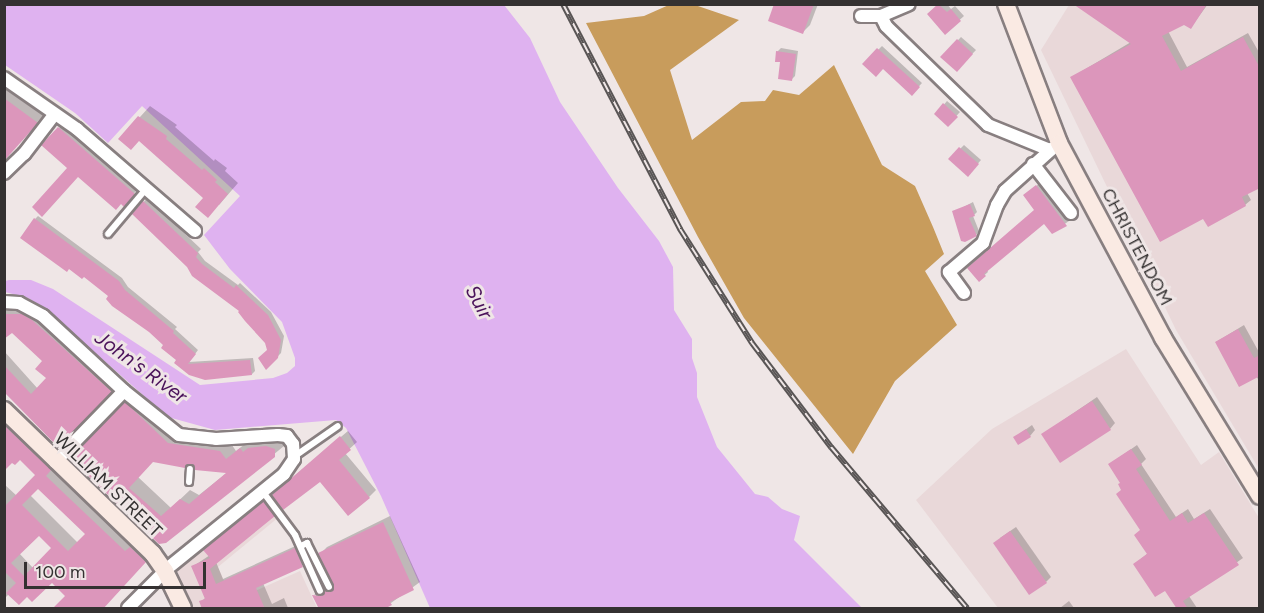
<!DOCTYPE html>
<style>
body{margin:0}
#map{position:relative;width:1264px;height:613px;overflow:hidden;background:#efe6e6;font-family:Figtree,sans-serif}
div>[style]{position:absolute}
.built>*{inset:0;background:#e9d8d9}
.forest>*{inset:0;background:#c89c5c}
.water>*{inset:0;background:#dfb2f0}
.shadow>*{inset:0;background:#0003}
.building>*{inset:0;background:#dc96bb}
.roads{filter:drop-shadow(2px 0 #887f80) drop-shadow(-2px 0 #887f80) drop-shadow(0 2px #887f80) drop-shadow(0 -2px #887f80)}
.lane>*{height:6px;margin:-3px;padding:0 3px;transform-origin:3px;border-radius:3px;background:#fff}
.street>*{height:12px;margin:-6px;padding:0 6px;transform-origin:6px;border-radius:6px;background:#fff}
.secondary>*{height:16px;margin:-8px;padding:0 8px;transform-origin:8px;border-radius:8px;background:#faeae3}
.rail>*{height:6px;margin-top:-3px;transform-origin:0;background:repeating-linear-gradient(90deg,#efe6e6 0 11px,#595555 0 22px);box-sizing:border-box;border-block:2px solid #595555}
span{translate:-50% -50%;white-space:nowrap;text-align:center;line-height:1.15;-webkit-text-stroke:6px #efe6e6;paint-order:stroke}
.street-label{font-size:18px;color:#343131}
.water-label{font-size:20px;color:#4a125a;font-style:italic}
.frame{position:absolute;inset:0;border:6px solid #343131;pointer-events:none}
.scale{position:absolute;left:24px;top:562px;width:182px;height:27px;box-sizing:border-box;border:3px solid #343131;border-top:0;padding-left:8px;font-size:18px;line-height:21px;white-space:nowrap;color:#343131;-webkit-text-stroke:4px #efe6e6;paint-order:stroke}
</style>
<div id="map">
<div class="built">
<div style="clip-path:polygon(1069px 5px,1259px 5px,1259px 469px,1176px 330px,1041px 50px)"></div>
<div style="clip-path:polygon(1126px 349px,1201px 465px,1219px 452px,1259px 518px,1259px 608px,998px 608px,916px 500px,992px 429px)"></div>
<div style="clip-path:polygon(263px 497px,279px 517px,218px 567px,233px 601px,300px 571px,317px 608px,191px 608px,176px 568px)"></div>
</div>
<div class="forest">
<div style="clip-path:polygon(671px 4px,695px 5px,739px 20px,670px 70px,692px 140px,741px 102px,765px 101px,773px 90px,799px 95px,834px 65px,882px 165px,915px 186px,933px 227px,944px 254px,925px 271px,957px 325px,895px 381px,853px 454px,744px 318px,698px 237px,586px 23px,644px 16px)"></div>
</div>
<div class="water">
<div style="clip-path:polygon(4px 5px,504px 5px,530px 38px,560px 102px,618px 188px,659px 241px,673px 267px,674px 310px,692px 339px,692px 358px,697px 373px,697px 397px,717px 447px,755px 494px,768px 497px,782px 509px,800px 516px,794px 540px,862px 608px,430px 608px,381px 496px,346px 428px,336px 420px,215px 430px,168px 417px,51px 314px,28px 298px,5px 292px,5px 281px,9px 280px,31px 280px,53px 289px,200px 385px,273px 378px,287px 373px,295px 366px,295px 358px,282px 322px,230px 269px,204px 235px,240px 196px,142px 106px,108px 143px,75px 113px,5px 65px)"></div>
</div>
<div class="shadow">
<div style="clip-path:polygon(776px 4px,818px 4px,810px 25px,803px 32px)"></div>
<div style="clip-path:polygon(940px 4px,947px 4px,951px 9px,955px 6px,964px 16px,945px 33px,929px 14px)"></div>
<div style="clip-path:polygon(1080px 4px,1208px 4px,1191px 27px,1184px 23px,1168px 31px,1187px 67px,1248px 33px,1260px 54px,1260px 188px,1247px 193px,1251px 200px,1245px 205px,1204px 217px,1072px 77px,1131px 42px)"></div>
<div style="clip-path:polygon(961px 37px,976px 50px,957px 70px,942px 57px)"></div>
<div style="clip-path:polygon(882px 46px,922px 83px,912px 94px,883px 67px,864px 64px)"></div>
<div style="clip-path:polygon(781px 48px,798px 51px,795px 76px,792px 79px,777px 52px)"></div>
<div style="clip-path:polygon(4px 79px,47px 111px,4px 160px)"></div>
<div style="clip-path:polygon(947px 101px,960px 112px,948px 125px,936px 114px)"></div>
<div style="clip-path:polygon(150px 106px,177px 125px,175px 127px,214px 161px,215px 159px,227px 168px,225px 171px,238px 183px,219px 205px,205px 198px,139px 140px,120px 139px)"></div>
<div style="clip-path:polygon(62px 125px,137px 190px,124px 205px,43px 145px)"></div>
<div style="clip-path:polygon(964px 145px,981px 160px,968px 175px,950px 159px)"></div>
<div style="clip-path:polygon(1040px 183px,1069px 221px,1053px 232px,1044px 221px,987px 270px,988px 272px,979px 280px,969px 268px,1036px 210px,1025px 195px)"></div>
<div style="clip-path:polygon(147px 198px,201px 249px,198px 252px,205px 261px,238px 285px,240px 283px,271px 312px,284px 336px,281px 353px,266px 368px,269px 350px,267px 342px,241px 310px,188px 266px,134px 214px)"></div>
<div style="clip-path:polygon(973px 202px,977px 212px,973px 216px,979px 231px,976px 235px,954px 212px)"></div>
<div style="clip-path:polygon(38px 216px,122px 278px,128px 287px,177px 327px,175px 329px,198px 350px,189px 362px,253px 358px,255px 371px,252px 374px,176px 362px,178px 360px,165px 345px,110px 296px,35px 219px)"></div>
<div style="clip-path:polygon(26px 307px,117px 385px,58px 445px,4px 390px,4px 351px,38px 389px,48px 378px,44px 360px,12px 331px,4px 337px,4px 310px)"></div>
<div style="clip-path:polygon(1244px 325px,1260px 354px,1260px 382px,1256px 376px,1216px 342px)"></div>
<div style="clip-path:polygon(evenodd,135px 394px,178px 434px,230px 442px,236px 451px,250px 440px,253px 443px,259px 439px,277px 437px,285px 442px,284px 446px,166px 542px,72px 458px,135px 394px,153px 461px,191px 462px,228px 472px,199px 495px,190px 490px,171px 508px,138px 477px,153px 461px)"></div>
<div style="clip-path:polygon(1097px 397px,1115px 423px,1110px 429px,1043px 434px)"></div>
<div style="clip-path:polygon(evenodd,4px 408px,153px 552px,117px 593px,67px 596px,52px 580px,27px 595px,9px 594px,5px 598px,4px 608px,4px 484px,17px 496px,37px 475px,20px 458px,4px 460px,4px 408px,38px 487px,87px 534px,78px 543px,30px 495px,38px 487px,4px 408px,39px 534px,53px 548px,33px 568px,19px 553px,39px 534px)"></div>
<div style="clip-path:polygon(1032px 425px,1035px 430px,1030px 436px,1015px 437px)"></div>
<div style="clip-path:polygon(348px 431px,357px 442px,345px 453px,376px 490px,369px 497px,348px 514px,320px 480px,280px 488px)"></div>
<div style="clip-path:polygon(1137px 445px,1146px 459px,1141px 464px,1176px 517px,1188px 509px,1194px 519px,1210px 509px,1243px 558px,1189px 596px,1197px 608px,1178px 608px,1165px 589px,1135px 564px,1148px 553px,1141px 529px,1122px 482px,1110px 464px)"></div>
<div style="clip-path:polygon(270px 496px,280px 509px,216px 562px,223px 579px,302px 543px,309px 559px,303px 565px,263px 583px,272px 604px,284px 598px,288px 608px,204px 608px,201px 602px,206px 597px,192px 567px,210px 555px,212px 544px)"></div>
<div style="clip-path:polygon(390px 516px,420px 582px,391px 603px,314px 595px,321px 589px,328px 590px,334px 584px,320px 554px,327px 547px)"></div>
<div style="clip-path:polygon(1016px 527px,1051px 577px,1046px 582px,1000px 538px)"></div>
<div style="clip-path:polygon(1069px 601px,1074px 608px,1060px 608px)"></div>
</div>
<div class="building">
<div style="clip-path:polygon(774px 4px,814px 4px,803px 34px,768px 21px)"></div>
<div style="clip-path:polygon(938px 4px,947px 12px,951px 9px,961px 21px,945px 35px,927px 14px)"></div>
<div style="clip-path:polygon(1073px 4px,1207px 4px,1191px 29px,1184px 25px,1162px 36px,1181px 71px,1243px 37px,1260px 68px,1260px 188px,1242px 197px,1246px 206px,1208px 227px,1203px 219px,1160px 242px,1070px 77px,1131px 44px)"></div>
<div style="clip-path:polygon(957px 39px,973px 54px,957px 72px,940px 57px)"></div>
<div style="clip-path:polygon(877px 48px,920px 87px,912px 96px,883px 69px,876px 77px,862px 64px)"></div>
<div style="clip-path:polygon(776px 51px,796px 54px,792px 81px,778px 79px,780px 62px,775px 62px)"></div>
<div style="clip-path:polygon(4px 98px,38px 123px,4px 161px)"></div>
<div style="clip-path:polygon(943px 103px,958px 117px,948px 127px,934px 114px)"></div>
<div style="clip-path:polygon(138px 116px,167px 136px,166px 139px,202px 170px,204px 168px,217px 180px,215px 182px,228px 194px,208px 218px,195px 207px,203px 198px,139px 141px,131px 150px,118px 139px)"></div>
<div style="clip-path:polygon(58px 127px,135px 194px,124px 207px,121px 204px,116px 210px,78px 177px,42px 217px,32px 207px,67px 168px,41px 145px)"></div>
<div style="clip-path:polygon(959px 147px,979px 164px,968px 177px,948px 159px)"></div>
<div style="clip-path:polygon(1036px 185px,1067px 226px,1052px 234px,1044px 224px,984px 274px,986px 276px,979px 282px,967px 268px,1034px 210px,1023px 195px)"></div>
<div style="clip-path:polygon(143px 201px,198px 253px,196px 257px,202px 264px,234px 288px,236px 285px,268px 315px,281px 340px,278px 358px,266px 370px,258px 358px,267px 350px,265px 343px,245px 321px,238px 312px,239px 311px,192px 276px,187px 267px,132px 214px)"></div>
<div style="clip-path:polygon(970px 204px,975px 216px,969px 218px,977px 236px,965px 242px,961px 241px,952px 211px)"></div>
<div style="clip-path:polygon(34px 218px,119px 281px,125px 290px,174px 331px,173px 333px,196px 354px,188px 364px,250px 360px,252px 375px,205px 380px,189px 375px,174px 363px,176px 360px,161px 348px,163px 345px,149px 332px,112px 306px,106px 299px,108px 296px,84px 277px,82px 279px,69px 269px,67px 272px,20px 238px)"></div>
<div style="clip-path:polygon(4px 314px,22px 314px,32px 320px,112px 392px,58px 447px,4px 392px,4px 365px,31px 394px,46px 378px,35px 369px,42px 361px,12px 333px,4px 339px)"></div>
<div style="clip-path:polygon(1238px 329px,1254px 358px,1260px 355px,1260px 376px,1239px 387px,1215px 342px)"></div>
<div style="clip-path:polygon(1092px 401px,1111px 430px,1060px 463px,1041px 434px)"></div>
<div style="clip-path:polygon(evenodd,125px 402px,168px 443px,220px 451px,226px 459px,240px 448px,243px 452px,248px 448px,266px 446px,275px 449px,275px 457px,166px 543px,159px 544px,70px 458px,125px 402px,153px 462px,185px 468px,191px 464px,195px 470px,226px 473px,189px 504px,180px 499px,161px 516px,129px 488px,153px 462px)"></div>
<div style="clip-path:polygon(evenodd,4px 425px,51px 470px,46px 476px,68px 497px,125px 551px,130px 547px,146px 562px,103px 609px,52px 609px,65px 596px,52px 583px,32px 602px,27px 597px,19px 605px,6px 593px,16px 583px,4px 571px,4px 507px,35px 475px,20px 460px,15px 465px,12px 463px,4px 471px,4px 425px,38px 489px,85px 534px,68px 551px,22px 505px,38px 489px,4px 425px,39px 536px,51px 548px,24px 576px,11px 563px,39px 536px)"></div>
<div style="clip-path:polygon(1026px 429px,1031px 437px,1018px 445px,1013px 437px)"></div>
<div style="clip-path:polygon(340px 436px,351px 450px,339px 460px,370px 498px,348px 516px,320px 482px,283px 510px,272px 495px)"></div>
<div style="clip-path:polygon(1131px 449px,1142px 465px,1136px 469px,1170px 521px,1182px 513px,1188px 523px,1204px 513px,1239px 565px,1183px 601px,1188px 609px,1177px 609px,1165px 591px,1155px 597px,1133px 564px,1147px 554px,1134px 535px,1140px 530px,1116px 494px,1121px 490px,1118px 484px,1120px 483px,1108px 464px)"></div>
<div style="clip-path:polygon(263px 501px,275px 516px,210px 569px,216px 584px,295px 548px,303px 567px,256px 588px,265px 609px,202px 609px,199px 601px,205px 599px,191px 566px,210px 558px,203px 550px)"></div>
<div style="clip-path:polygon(383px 522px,414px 590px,390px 602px,392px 605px,384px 609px,319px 609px,312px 595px,322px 596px,325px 590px,331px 592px,334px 587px,318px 553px)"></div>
<div style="clip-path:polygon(1010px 531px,1047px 583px,1029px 595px,993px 543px)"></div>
</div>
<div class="roads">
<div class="lane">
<div style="left:108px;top:234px;width:59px;rotate:-49.8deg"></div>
<div style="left:295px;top:456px;width:52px;rotate:-34.9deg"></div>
<div style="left:189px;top:482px;width:13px;rotate:-86deg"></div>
<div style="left:263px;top:492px;width:54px;rotate:53.3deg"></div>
<div style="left:295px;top:535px;width:61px;rotate:65.9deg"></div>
<div style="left:301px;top:546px;width:7px;rotate:-27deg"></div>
<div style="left:307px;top:543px;width:49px;rotate:63.4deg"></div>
</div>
<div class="street">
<div style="left:861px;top:16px;width:20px"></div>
<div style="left:881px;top:16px;width:30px;rotate:-23deg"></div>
<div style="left:881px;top:16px;width:11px;rotate:63deg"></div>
<div style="left:886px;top:26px;width:142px;rotate:44.1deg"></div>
<div style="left:988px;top:125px;width:67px;rotate:22deg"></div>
<div style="left:4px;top:78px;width:89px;rotate:34.9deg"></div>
<div style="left:77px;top:129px;width:156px;rotate:40.8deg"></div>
<div style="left:1033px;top:164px;width:62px;rotate:52.2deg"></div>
<div style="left:4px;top:173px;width:28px;rotate:-44deg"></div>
<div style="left:24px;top:154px;width:49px;rotate:-52.4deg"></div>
<div style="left:964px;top:293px;width:26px;rotate:-126deg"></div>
<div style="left:949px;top:272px;width:45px;rotate:-40.5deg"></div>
<div style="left:983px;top:243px;width:40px;rotate:-69.8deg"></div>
<div style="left:997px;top:205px;width:16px;rotate:-60deg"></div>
<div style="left:1005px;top:191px;width:64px;rotate:-41.9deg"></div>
<div style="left:4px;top:302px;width:15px;rotate:4deg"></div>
<div style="left:19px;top:303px;width:27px;rotate:28deg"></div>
<div style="left:43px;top:316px;width:110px;rotate:42.8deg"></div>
<div style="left:124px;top:391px;width:70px;rotate:38.7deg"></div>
<div style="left:179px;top:435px;width:37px;rotate:6deg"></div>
<div style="left:216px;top:439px;width:62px;rotate:-3.7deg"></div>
<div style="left:278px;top:435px;width:9px;rotate:6deg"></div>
<div style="left:287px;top:436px;width:10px;rotate:53deg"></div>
<div style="left:293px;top:444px;width:15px;rotate:86deg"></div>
<div style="left:294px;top:459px;width:18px;rotate:124deg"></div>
<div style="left:284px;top:474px;width:148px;rotate:141deg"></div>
<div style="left:169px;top:567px;width:58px;rotate:135deg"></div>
<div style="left:55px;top:462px;width:99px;rotate:-45.8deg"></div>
</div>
<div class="secondary">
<div style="left:1006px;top:4px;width:149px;rotate:69.1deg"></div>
<div style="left:1059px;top:143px;width:221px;rotate:61.9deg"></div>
<div style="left:1163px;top:338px;width:185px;rotate:58.5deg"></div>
<div style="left:4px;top:410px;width:207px;rotate:44deg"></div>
<div style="left:153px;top:554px;width:21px;rotate:55deg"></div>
<div style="left:165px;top:571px;width:41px;rotate:64.1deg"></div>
</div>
</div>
<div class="rail">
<div style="left:563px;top:4px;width:254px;rotate:62.5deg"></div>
<div style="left:680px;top:229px;width:135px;rotate:57.7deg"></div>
<div style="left:752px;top:343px;width:131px;rotate:52.8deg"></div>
<div style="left:831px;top:447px;width:211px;rotate:49.8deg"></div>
</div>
<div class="street-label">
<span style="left:1137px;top:247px;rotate:62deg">CHRISTENDOM</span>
<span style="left:108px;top:485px;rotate:44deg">WILLIAM STREET</span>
</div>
<div class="water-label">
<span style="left:479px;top:302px;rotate:62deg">Suir</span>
<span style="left:141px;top:367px;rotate:36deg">John's River</span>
</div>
<div class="frame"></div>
<div class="scale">100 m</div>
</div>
